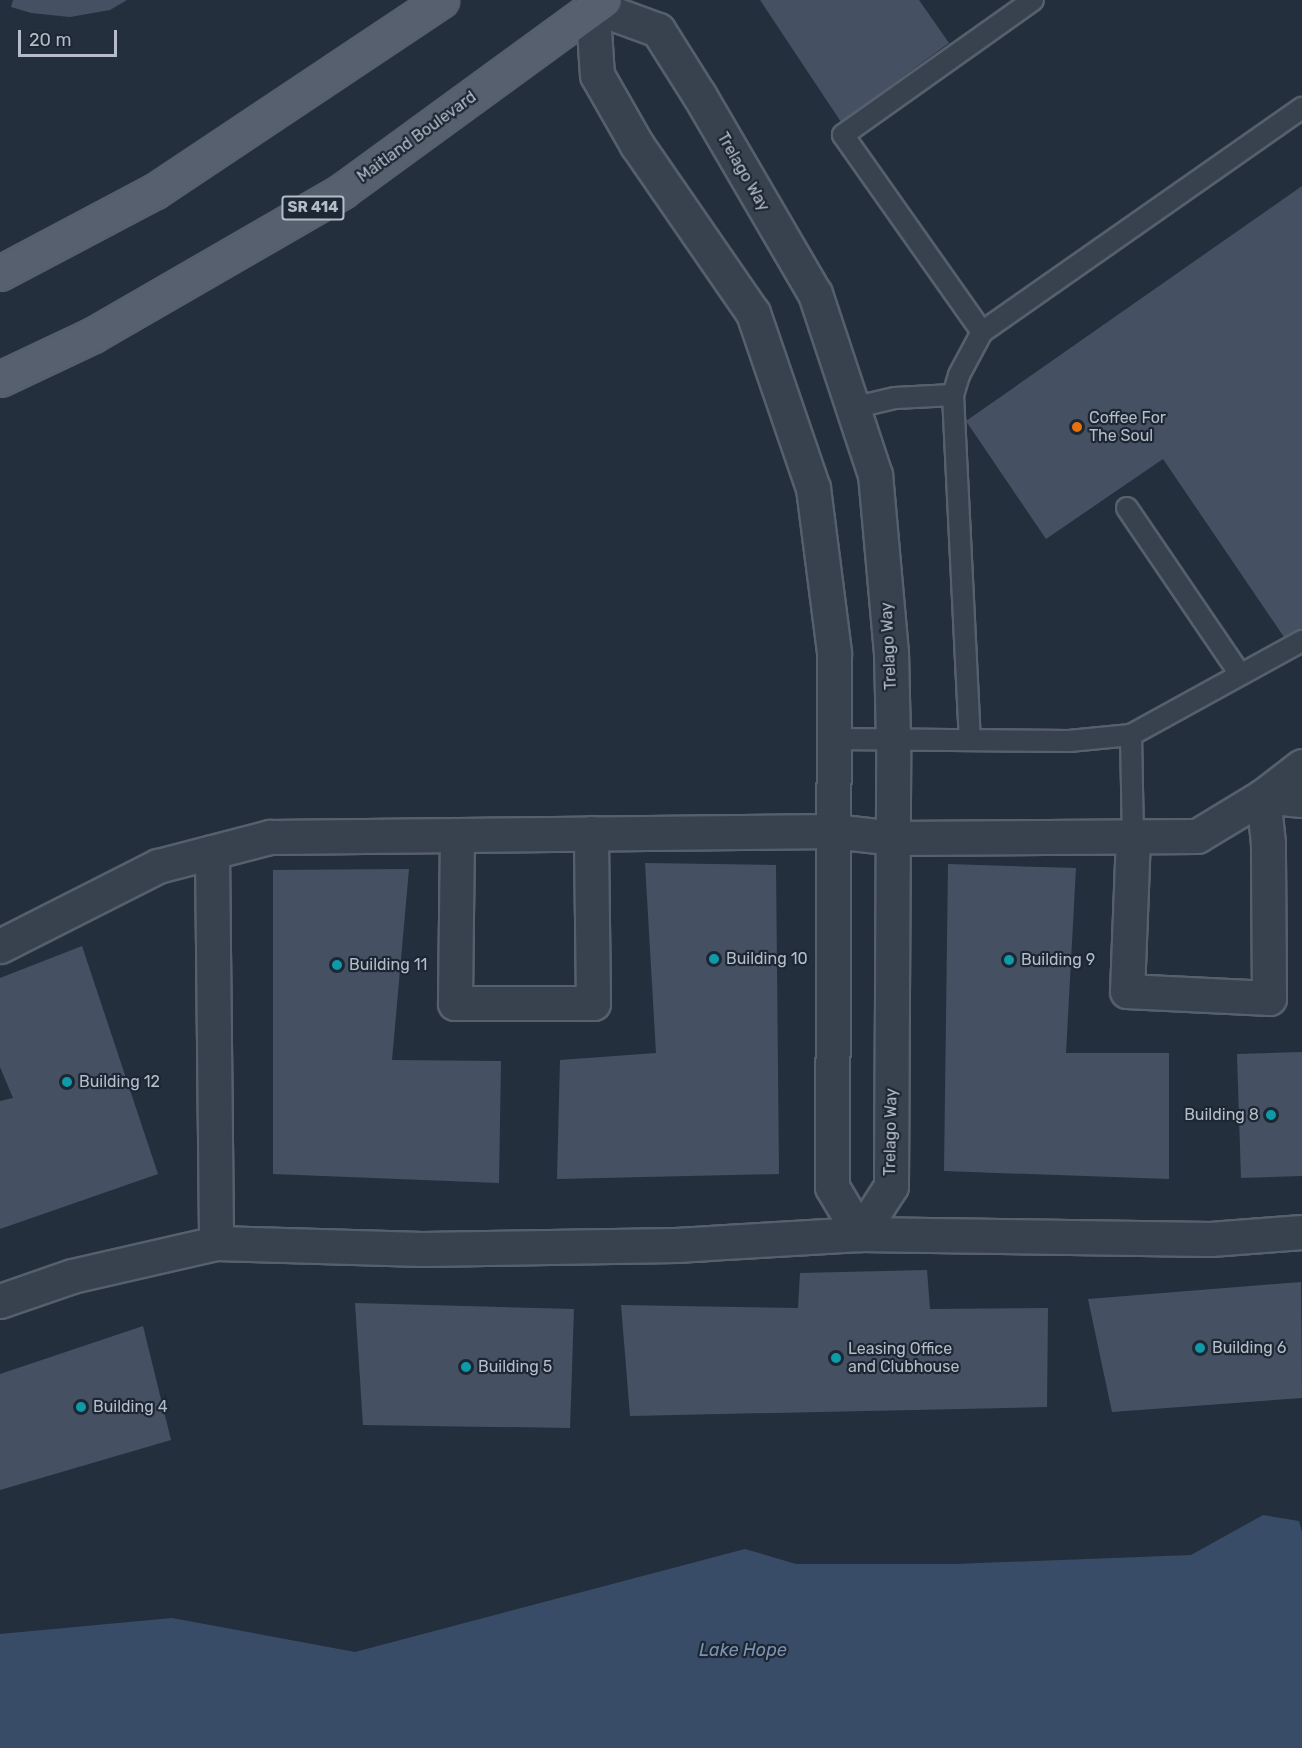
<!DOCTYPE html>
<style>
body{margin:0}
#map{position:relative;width:1302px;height:1748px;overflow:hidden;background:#242f3e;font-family:Rubik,sans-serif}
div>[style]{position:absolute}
.water>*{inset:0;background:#394c67}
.building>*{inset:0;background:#455162}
.roads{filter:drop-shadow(2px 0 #565f6c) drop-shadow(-2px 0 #565f6c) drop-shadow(0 2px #565f6c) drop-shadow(0 -2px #565f6c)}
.lane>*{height:20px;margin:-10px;padding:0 10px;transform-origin:10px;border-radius:10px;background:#38414e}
.street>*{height:33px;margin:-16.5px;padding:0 16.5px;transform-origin:16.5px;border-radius:16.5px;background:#38414e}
.primary>*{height:33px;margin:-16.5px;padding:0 16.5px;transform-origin:16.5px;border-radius:16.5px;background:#56606e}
.dots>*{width:16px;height:16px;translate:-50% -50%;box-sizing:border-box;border:3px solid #1d2633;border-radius:50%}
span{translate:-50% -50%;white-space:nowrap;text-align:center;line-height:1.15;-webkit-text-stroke:4.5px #1d2633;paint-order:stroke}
.shield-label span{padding:2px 4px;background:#1d2633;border:2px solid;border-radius:4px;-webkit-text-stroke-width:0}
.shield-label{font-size:15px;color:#b4bcc9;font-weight:700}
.street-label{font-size:16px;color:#b4bcc9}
.poi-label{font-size:16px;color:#b4bcc9}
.left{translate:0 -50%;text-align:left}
.right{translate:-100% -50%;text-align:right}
.water-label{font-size:18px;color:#7c92b1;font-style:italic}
.scale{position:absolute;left:18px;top:30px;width:99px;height:27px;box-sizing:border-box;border:3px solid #b4bcc9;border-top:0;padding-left:8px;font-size:18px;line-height:21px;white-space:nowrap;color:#b4bcc9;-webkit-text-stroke:4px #1d2633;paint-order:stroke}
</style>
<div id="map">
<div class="water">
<div style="clip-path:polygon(1263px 1515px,1299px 1521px,1302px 1532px,1302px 1748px,0 1748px,0 1634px,172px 1618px,355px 1652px,745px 1549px,796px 1564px,955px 1564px,1191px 1555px)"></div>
</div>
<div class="building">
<div style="clip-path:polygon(13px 0,127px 0,110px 10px,70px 17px,31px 13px,11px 7px)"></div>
<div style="clip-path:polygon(760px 0,919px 0,949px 43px,841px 122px)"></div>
<div style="clip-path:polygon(1302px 186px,1302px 629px,1286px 640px,1163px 459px,1046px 539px,966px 421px)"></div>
<div style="clip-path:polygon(645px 863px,776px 865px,779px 1174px,557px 1179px,560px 1060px,656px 1053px)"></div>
<div style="clip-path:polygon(948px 864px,1076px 868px,1066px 1053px,1169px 1053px,1169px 1179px,944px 1171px)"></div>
<div style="clip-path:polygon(409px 869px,392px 1060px,501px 1061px,499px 1183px,273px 1174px,273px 870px)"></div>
<div style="clip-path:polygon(82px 946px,158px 1174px,0 1229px,0 1101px,13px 1098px,0 1067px,0 978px)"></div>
<div style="clip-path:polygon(1302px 1052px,1302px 1176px,1241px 1178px,1237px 1054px)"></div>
<div style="clip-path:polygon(927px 1270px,930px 1309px,1048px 1308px,1047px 1407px,630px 1416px,621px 1305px,798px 1308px,800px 1273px)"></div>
<div style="clip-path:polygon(1301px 1282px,1302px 1398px,1112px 1412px,1088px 1299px)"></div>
<div style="clip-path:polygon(355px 1303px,574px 1309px,570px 1428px,363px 1425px)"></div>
<div style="clip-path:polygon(143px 1326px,171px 1440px,0 1490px,0 1374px)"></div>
</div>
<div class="roads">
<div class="lane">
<div style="left:982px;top:332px;width:391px;rotate:-35deg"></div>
<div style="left:953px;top:395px;width:345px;rotate:87.2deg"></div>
<div style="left:852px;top:408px;width:44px;rotate:-13.1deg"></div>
<div style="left:895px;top:398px;width:58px;rotate:-3deg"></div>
<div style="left:953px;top:395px;width:21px;rotate:-73deg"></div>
<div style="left:959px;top:375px;width:49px;rotate:-61.9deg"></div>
<div style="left:982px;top:332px;width:241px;rotate:-125.2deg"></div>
<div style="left:843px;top:135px;width:233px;rotate:-35.4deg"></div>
<div style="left:1127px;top:508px;width:201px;rotate:55.8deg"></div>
<div style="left:1131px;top:735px;width:195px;rotate:-28.8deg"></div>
<div style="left:833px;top:739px;width:236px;rotate:0.5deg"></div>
<div style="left:1069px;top:741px;width:62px;rotate:-5.5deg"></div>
<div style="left:1131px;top:735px;width:101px;rotate:88.9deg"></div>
</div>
<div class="street">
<div style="left:592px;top:0;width:75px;rotate:86.2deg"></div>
<div style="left:597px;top:75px;width:81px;rotate:60.3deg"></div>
<div style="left:637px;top:145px;width:204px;rotate:55.4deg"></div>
<div style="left:753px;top:313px;width:185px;rotate:71.1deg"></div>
<div style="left:813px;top:488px;width:166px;rotate:82.7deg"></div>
<div style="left:834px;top:653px;width:534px;rotate:90.21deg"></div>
<div style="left:832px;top:1187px;width:55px;rotate:59.2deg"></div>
<div style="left:860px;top:1234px;width:57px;rotate:-57.1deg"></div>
<div style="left:891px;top:1186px;width:446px;rotate:-89.7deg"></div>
<div style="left:893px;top:740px;width:87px;rotate:-91.3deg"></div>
<div style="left:891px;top:653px;width:179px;rotate:-95.1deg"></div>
<div style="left:875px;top:475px;width:191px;rotate:-108.3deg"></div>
<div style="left:815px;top:294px;width:230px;rotate:-120.2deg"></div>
<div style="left:699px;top:95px;width:77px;rotate:-122.2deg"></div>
<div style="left:658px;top:30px;width:67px;rotate:-159.9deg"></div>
<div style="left:457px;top:835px;width:168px;rotate:90.7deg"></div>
<div style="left:455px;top:1003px;width:138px"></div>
<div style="left:593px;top:1003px;width:170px;rotate:-90.7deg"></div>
<div style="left:1133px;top:836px;width:155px;rotate:92.2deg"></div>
<div style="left:1127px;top:991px;width:142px;rotate:2.8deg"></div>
<div style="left:1269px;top:998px;width:155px;rotate:-90.4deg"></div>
<div style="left:1268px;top:843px;width:47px;rotate:-96.1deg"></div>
<div style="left:1263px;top:796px;width:39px;rotate:6deg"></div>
<div style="left:212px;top:852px;width:391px;rotate:89.4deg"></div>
<div style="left:0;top:946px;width:177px;rotate:-26.9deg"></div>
<div style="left:158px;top:866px;width:116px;rotate:-14.5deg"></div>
<div style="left:270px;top:837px;width:563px;rotate:-0.61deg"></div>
<div style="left:833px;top:831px;width:61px;rotate:6.5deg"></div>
<div style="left:894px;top:838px;width:303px;rotate:-0.4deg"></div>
<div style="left:1197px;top:836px;width:77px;rotate:-31.2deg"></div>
<div style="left:1263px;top:796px;width:49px;rotate:-37.6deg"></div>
<div style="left:0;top:1301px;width:76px;rotate:-19.1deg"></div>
<div style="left:72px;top:1276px;width:148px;rotate:-12.9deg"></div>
<div style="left:216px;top:1243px;width:206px;rotate:1.7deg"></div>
<div style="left:422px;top:1249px;width:254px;rotate:-0.9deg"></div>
<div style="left:676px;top:1245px;width:184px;rotate:-3.4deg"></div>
<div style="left:860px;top:1234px;width:350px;rotate:0.8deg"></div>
<div style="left:1210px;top:1239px;width:92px;rotate:-4.4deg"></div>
</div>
<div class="primary">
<div style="left:0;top:273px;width:175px;rotate:-27.9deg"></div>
<div style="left:155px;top:191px;width:344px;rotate:-33.7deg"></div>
<div style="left:0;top:379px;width:103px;rotate:-25.3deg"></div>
<div style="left:93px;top:335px;width:288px;rotate:-30deg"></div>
<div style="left:342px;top:191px;width:324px;rotate:-36.1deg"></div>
</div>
</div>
<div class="dots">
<div style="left:1077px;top:427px;background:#e8710a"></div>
<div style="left:714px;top:959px;background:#0f9aa8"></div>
<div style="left:1009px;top:960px;background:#0f9aa8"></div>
<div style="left:337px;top:965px;background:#0f9aa8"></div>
<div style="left:67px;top:1082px;background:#0f9aa8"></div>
<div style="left:1271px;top:1115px;background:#0f9aa8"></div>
<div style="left:1200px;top:1348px;background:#0f9aa8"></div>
<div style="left:836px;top:1358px;background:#0f9aa8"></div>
<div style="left:466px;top:1367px;background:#0f9aa8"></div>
<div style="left:81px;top:1407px;background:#0f9aa8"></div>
</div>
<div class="shield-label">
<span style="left:313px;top:208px">SR 414</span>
</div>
<div class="street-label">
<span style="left:417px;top:137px;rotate:-36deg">Maitland Boulevard</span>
<span style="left:743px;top:172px;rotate:60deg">Trelago Way</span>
<span style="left:889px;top:646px;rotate:-93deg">Trelago Way</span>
<span style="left:891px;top:1132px;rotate:-89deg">Trelago Way</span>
</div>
<div class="poi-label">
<span class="left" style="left:1089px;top:427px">Coffee For<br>The Soul</span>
<span class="left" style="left:726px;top:959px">Building 10</span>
<span class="left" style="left:1021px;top:960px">Building 9</span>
<span class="left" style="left:349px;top:965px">Building 11</span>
<span class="left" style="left:79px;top:1082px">Building 12</span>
<span class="right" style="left:1259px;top:1115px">Building 8</span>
<span class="left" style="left:1212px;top:1348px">Building 6</span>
<span class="left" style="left:848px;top:1358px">Leasing Office<br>and Clubhouse</span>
<span class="left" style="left:478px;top:1367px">Building 5</span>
<span class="left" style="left:93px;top:1407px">Building 4</span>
</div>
<div class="water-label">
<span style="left:743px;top:1650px">Lake Hope</span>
</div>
<div class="scale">20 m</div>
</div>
